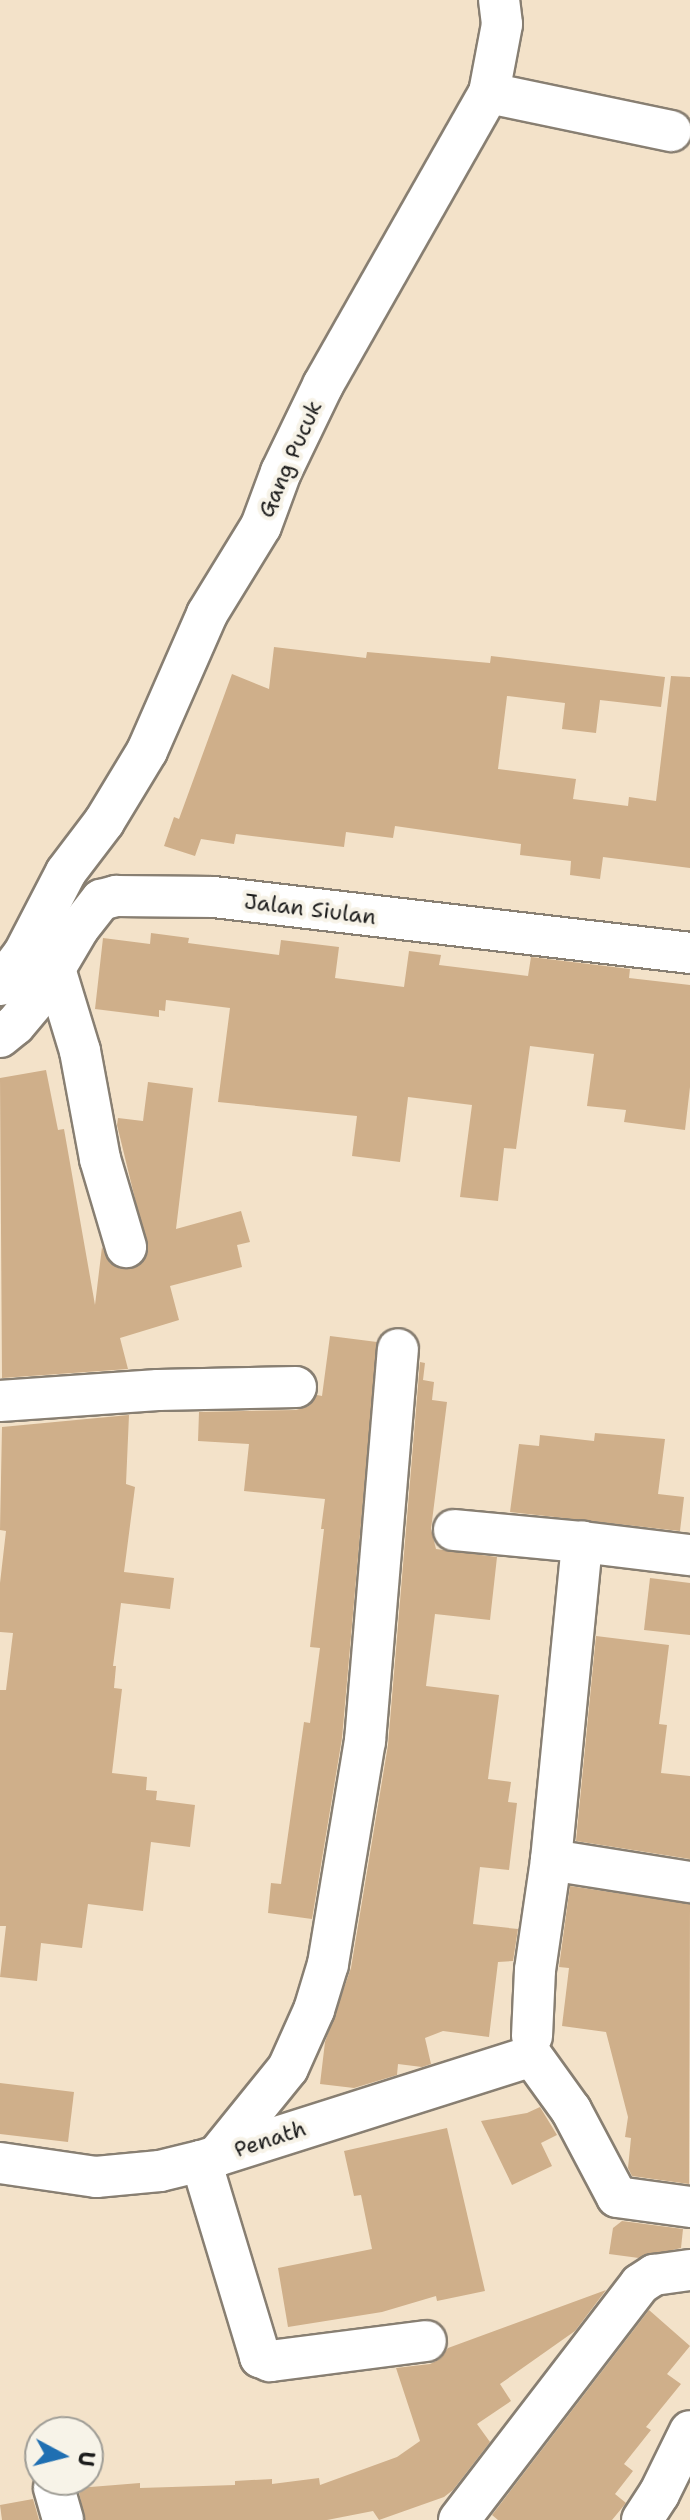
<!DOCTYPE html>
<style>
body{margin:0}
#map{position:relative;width:690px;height:2520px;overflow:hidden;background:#f3e2c9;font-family:"Shantell Sans",sans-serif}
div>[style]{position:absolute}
.building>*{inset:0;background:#cfaf8a}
.roads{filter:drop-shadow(2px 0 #887f72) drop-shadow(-2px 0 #887f72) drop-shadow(0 2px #887f72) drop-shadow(0 -2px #887f72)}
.minor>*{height:40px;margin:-20px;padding:0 20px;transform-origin:20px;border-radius:20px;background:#fff}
span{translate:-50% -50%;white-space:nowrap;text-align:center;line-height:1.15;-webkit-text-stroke:8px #f7f3e8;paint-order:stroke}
.street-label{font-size:22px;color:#1c1c1c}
.north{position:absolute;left:24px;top:2416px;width:80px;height:80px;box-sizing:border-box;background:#f7f3e8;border:2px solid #9f9d96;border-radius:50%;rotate:97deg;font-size:22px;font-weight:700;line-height:32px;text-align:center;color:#1c1c1c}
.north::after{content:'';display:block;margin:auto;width:28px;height:36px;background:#1f6fb2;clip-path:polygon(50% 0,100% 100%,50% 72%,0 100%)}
</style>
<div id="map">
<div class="building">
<div style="clip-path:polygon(274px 647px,366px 658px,367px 652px,490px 663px,491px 656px,665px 677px,661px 707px,600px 700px,596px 733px,562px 729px,565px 703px,507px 696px,498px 769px,576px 779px,573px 799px,628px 806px,629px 797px,656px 801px,671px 676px,690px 677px,690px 868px,603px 857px,600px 879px,570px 875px,571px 861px,520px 855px,521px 844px,395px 826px,393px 838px,346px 832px,344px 847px,236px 834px,234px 844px,201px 839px,195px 856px,164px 846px,174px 817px,179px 819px,232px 674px,269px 689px)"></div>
<div style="clip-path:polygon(151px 933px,189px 938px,188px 943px,279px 955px,281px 940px,339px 947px,335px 978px,404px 987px,409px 951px,441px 955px,439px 965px,528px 976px,531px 957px,630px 969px,629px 978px,690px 985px,690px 1087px,685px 1130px,624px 1122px,626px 1110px,587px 1106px,594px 1054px,530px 1046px,516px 1149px,504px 1148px,498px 1201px,460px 1197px,472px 1105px,408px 1097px,400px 1162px,352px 1156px,357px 1116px,218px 1102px,230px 1008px,166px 1000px,165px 1011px,159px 1010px,159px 1017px,95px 1009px,103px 938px,150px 944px)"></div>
<div style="clip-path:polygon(46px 1070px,58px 1130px,64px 1129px,95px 1305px,102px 1247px,110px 1263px,121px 1269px,142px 1263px,148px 1252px,117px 1125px,118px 1118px,143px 1121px,148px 1082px,193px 1088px,176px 1229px,241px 1211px,250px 1242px,237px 1245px,242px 1267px,170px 1286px,179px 1320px,120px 1338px,128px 1369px,2px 1378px,0 1078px)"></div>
<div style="clip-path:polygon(330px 1336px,377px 1342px,342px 1738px,312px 1919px,268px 1913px,271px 1883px,281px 1884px,304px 1722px,310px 1723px,320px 1648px,310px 1647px,324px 1529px,321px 1529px,325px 1499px,244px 1491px,249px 1444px,198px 1441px,199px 1412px,296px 1410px,309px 1406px,317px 1395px,322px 1396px)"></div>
<div style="clip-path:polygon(420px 1362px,425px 1363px,423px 1380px,434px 1382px,432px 1400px,447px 1402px,431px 1529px,436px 1549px,497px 1557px,490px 1620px,435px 1614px,426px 1686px,499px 1695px,488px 1779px,511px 1782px,508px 1802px,517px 1803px,509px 1870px,480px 1867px,473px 1924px,518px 1929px,513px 1961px,498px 1962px,489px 2037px,443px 2031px,425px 2038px,431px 2064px,422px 2067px,398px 2064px,397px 2075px,354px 2088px,320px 2084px,325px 2042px,351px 1968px,388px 1745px)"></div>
<div style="clip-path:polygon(129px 1415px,126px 1484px,135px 1487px,124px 1572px,174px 1578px,170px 1609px,121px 1603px,113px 1666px,116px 1666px,114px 1688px,122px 1689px,112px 1773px,147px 1777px,146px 1790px,157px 1791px,156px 1800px,195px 1805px,190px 1847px,151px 1842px,143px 1911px,88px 1904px,82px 1948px,41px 1943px,37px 1981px,0 1977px,6px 1926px,0 1926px,0 1690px,6px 1690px,13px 1633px,0 1632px,0 1583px,6px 1531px,0 1530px,2px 1427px)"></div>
<div style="clip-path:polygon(595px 1433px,665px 1439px,658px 1494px,684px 1497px,680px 1531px,510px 1512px,519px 1444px,539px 1446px,540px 1435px,594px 1441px)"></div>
<div style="clip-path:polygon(650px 1578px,690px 1583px,690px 1635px,644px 1630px)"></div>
<div style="clip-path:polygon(596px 1636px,669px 1645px,659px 1724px,667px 1725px,661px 1773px,690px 1776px,690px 1859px,576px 1841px)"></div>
<div style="clip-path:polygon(570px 1886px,690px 1904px,689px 2184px,632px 2176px,628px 2168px,631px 2138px,625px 2137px,628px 2117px,606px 2032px,562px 2026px,569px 1968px,559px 1967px)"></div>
<div style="clip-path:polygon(0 2083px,74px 2092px,68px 2142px,0 2134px)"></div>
<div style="clip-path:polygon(540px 2107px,557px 2135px,541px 2143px,552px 2166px,512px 2185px,481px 2121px,527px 2113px)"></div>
<div style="clip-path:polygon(447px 2128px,485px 2291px,437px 2301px,436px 2296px,382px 2312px,288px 2327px,278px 2268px,372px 2249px,361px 2195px,354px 2196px,344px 2151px)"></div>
<div style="clip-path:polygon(622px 2221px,683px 2229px,681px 2248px,639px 2258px,609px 2254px,613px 2228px)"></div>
<div style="clip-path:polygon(606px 2290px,575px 2331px,500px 2384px,511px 2401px,477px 2424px,490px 2442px,453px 2490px,444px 2497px,379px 2520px,373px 2511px,327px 2520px,85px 2520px,78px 2488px,140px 2483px,140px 2488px,235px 2485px,235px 2481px,272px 2479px,272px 2484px,319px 2478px,320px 2485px,397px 2457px,420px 2441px,396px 2368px,430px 2364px,440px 2359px,448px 2348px)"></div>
<div style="clip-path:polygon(649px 2310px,690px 2346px,667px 2374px,681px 2384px,646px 2427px,651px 2430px,624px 2464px,633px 2471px,615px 2494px,626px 2503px,612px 2520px,498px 2520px,492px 2515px)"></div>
<div style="clip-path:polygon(33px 2499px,39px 2520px,2px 2520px,0 2505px)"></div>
</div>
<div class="roads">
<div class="minor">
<div style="left:489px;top:93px;width:70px;rotate:-79.3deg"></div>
<div style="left:502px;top:24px;width:24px;rotate:-97deg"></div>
<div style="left:56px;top:972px;width:83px;rotate:73.1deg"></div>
<div style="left:80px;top:1051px;width:110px;rotate:79.5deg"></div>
<div style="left:100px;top:1159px;width:92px;rotate:73.5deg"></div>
<div style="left:0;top:985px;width:38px;rotate:-53deg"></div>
<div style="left:23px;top:955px;width:93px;rotate:-62.6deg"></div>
<div style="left:66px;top:872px;width:63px;rotate:-52.8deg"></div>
<div style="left:104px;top:822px;width:83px;rotate:-58.8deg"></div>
<div style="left:147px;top:751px;width:150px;rotate:-66.3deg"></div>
<div style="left:207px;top:614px;width:103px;rotate:-58.5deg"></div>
<div style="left:261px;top:526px;width:58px;rotate:-69.7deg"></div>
<div style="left:281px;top:472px;width:97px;rotate:-64.2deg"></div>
<div style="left:323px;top:385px;width:336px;rotate:-60.4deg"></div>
<div style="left:489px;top:93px;width:186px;rotate:11.8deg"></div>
<div style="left:0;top:1037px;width:19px;rotate:-39deg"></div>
<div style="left:15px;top:1025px;width:34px;rotate:-50deg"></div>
<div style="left:37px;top:999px;width:82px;rotate:-59.4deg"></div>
<div style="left:79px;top:928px;width:36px;rotate:-52deg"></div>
<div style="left:101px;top:900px;width:16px;rotate:-15deg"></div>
<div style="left:116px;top:896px;width:98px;rotate:0.6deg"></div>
<div style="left:214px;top:897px;width:479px;rotate:6.7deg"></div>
<div style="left:0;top:1401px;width:158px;rotate:-4deg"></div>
<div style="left:158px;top:1390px;width:138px;rotate:-1.2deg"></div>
<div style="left:454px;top:1530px;width:129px;rotate:5.4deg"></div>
<div style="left:551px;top:1860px;width:141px;rotate:9deg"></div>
<div style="left:532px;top:2036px;width:66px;rotate:-87.4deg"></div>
<div style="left:535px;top:1970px;width:111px;rotate:-81.7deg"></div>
<div style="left:551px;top:1860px;width:320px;rotate:-84.4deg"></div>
<div style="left:582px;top:1542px;width:109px;rotate:6.9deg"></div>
<div style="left:216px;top:2157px;width:114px;rotate:-51deg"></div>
<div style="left:288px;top:2068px;width:64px;rotate:-65.9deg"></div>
<div style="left:314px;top:2010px;width:48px;rotate:-73.1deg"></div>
<div style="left:328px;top:1964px;width:226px;rotate:-80.6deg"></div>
<div style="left:365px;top:1741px;width:393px;rotate:-85.2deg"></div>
<div style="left:201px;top:2161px;width:205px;rotate:73.2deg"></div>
<div style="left:260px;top:2357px;width:11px;rotate:22deg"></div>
<div style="left:270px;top:2361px;width:157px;rotate:-7.3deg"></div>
<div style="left:0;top:2163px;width:97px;rotate:8.3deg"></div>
<div style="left:96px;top:2177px;width:64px;rotate:-5.4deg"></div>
<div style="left:160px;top:2171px;width:42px;rotate:-13.7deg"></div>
<div style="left:201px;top:2161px;width:347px;rotate:-17.6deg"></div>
<div style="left:532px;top:2056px;width:67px;rotate:54.2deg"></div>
<div style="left:571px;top:2110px;width:98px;rotate:62.1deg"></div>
<div style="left:617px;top:2197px;width:74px;rotate:7.8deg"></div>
<div style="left:54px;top:2488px;width:33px;rotate:74deg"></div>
<div style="left:459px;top:2520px;width:297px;rotate:-52.5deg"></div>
<div style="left:640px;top:2284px;width:17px;rotate:-33deg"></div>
<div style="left:654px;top:2275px;width:36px;rotate:-8deg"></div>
<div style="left:642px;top:2520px;width:31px;rotate:-57deg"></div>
<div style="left:659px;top:2494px;width:70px;rotate:-63.8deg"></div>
</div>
</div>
<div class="street-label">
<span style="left:290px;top:459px;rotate:-66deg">Gang Pucuk</span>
<span style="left:310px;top:909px;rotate:7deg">Jalan Siulan</span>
<span style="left:270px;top:2139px;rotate:-18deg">Penath</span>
</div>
<div class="north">U</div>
</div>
